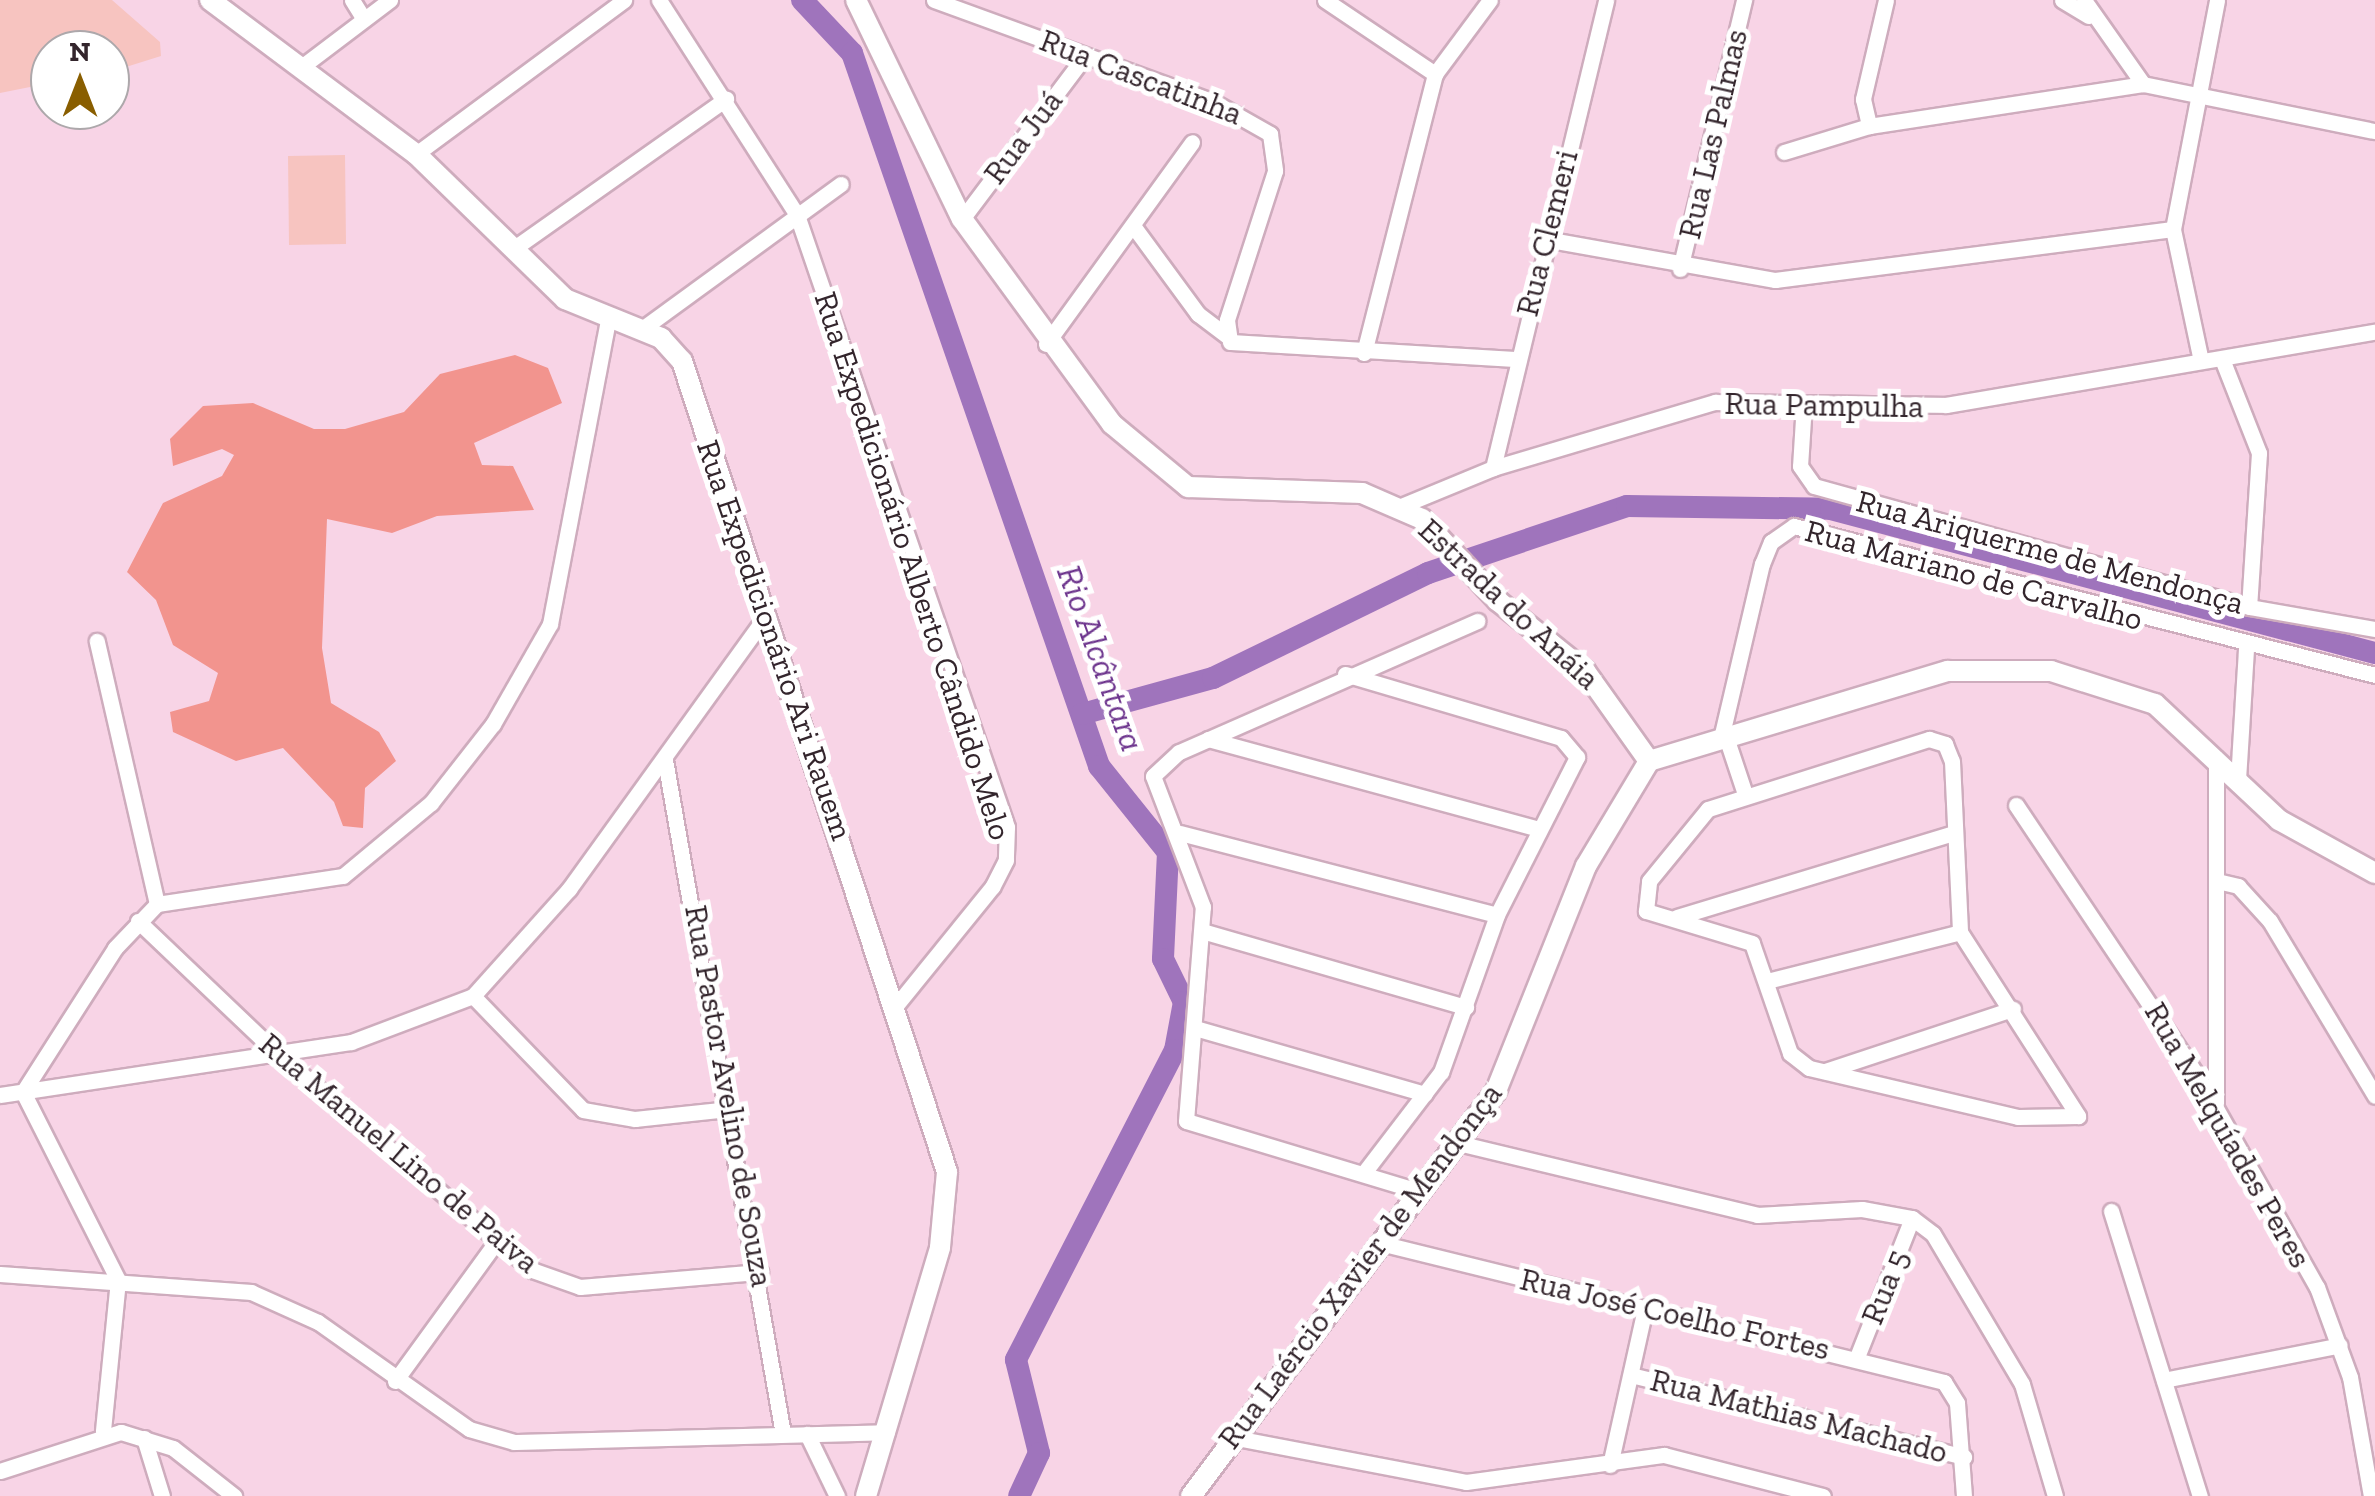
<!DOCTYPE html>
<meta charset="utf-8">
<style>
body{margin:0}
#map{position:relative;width:2375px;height:1496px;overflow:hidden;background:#f8d4e6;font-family:"Zilla Slab",serif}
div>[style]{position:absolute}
.green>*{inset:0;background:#f7c4c0}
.forest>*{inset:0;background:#f2948e}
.river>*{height:22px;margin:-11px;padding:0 11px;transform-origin:11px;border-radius:11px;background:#9f74bc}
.roads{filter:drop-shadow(2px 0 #ceacbd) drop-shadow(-2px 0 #ceacbd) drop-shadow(0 2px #ceacbd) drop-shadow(0 -2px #ceacbd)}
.minor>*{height:15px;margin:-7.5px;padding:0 7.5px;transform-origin:7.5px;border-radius:7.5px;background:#fff}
.tertiary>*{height:20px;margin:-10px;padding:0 10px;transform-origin:10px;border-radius:10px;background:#fff}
span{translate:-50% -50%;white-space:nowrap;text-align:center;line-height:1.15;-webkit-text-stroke:10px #fff;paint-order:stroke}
.street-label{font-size:32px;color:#33252c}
.water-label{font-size:35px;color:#6e368e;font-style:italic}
.north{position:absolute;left:30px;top:30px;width:100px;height:100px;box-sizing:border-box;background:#fff;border:2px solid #ada8ab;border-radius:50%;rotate:0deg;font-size:28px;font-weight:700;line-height:40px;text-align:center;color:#33252c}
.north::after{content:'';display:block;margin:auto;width:35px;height:45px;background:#895e00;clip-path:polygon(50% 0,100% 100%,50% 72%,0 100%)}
</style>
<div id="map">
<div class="green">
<div style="clip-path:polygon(0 0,112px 0,160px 42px,161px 56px,110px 72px,110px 50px,50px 50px,50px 83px,0 93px)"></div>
<div style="clip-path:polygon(345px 155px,346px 244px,289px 245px,288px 156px)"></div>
</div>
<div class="forest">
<div style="clip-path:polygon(515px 355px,548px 368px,562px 403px,474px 443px,482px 465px,513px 466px,534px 510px,437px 516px,392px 533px,327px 519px,322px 648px,331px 703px,379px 732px,396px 761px,365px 788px,363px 828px,343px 826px,334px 802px,283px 748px,236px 761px,173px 732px,170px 712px,209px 701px,218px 673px,173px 645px,156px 600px,127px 572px,163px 503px,222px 476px,234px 455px,222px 449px,173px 466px,170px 439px,203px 406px,253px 403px,314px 429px,345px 429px,404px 412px,440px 374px)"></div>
</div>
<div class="river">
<div style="left:802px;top:0;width:73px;rotate:46.7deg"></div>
<div style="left:852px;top:53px;width:755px;rotate:70.89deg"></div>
<div style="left:1099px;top:766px;width:110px;rotate:51.3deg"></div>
<div style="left:1168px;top:852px;width:107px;rotate:92.7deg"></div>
<div style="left:1163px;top:959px;width:48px;rotate:64deg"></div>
<div style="left:1184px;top:1002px;width:49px;rotate:100.6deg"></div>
<div style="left:1175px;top:1050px;width:348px;rotate:117.2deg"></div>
<div style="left:1016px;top:1360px;width:96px;rotate:76.1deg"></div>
<div style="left:1039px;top:1453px;width:47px;rotate:114.9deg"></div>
<div style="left:1082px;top:714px;width:136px;rotate:-15.4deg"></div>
<div style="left:1213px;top:678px;width:239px;rotate:-26deg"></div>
<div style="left:1428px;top:573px;width:210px;rotate:-18.6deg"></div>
<div style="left:1627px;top:506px;width:204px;rotate:0.8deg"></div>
<div style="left:1831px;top:509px;width:563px;rotate:14.83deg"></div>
</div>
<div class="roads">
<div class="minor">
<div style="left:352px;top:0;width:22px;rotate:58deg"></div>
<div style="left:659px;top:0;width:255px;rotate:57.3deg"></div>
<div style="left:797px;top:215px;width:647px;rotate:71.06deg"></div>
<div style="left:1007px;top:827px;width:33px;rotate:92deg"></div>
<div style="left:1006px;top:860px;width:30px;rotate:117deg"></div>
<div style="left:992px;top:887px;width:149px;rotate:129deg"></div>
<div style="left:934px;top:0;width:296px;rotate:20deg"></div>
<div style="left:1212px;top:101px;width:67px;rotate:29.6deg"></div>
<div style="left:1270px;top:134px;width:37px;rotate:82deg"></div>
<div style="left:1275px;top:171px;width:157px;rotate:107.9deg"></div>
<div style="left:1227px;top:320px;width:22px;rotate:82deg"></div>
<div style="left:1230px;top:342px;width:286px;rotate:3.4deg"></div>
<div style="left:1325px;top:0;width:133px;rotate:33.9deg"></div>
<div style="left:1435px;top:74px;width:288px;rotate:104.3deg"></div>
<div style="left:1886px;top:0;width:102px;rotate:103.1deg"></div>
<div style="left:1863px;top:99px;width:28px;rotate:77deg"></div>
<div style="left:1869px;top:126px;width:277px;rotate:-8.7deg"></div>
<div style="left:2143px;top:84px;width:237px;rotate:11.5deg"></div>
<div style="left:2062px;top:0;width:31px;rotate:31deg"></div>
<div style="left:2084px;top:0;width:103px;rotate:54.9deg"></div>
<div style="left:300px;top:68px;width:113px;rotate:-37.1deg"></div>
<div style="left:1435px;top:74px;width:92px;rotate:-53.4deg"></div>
<div style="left:1784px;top:152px;width:89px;rotate:-17deg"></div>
<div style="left:416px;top:154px;width:259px;rotate:-36.5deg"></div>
<div style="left:962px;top:219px;width:204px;rotate:-53deg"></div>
<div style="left:1134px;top:227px;width:108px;rotate:53.7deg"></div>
<div style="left:1198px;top:314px;width:36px;rotate:37deg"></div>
<div style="left:1545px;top:239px;width:234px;rotate:10.1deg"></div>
<div style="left:1775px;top:280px;width:401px;rotate:-7.3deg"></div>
<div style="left:513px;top:249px;width:261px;rotate:-35.2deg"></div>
<div style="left:1680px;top:269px;width:277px;rotate:-76.6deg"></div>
<div style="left:642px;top:329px;width:246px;rotate:-36.1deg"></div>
<div style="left:1046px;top:344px;width:249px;rotate:-54.1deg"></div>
<div style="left:2222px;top:359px;width:101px;rotate:68.5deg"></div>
<div style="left:2259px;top:453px;width:154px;rotate:93.7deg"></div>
<div style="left:2201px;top:361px;width:135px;rotate:-102deg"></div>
<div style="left:2173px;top:229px;width:233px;rotate:-79.1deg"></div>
<div style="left:1804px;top:403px;width:63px;rotate:93.6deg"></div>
<div style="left:1800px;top:466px;width:24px;rotate:55deg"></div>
<div style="left:1814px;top:486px;width:452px;rotate:15.5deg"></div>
<div style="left:2249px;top:607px;width:128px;rotate:9.9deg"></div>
<div style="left:1493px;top:468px;width:481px;rotate:-76.4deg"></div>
<div style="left:1401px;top:506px;width:100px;rotate:-22.4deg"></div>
<div style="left:1493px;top:468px;width:232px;rotate:-16.6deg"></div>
<div style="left:1715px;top:402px;width:231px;rotate:0.7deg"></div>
<div style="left:1946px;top:405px;width:435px;rotate:-9.7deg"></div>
<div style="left:1345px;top:674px;width:225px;rotate:16.5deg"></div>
<div style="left:1561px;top:738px;width:25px;rotate:50deg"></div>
<div style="left:1577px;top:757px;width:177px;rotate:116.9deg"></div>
<div style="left:1497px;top:915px;width:167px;rotate:109.6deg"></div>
<div style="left:1441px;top:1072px;width:123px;rotate:127.4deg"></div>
<div style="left:1722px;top:734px;width:175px;rotate:-76.8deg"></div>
<div style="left:1762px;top:564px;width:24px;rotate:-68deg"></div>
<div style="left:1771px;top:542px;width:28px;rotate:-35deg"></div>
<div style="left:1794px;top:526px;width:600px;rotate:14.38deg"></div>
<div style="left:1725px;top:734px;width:60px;rotate:71.6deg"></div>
<div style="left:1208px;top:739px;width:343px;rotate:15.2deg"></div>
<div style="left:1929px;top:739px;width:17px;rotate:17deg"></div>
<div style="left:1945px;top:744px;width:18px;rotate:68deg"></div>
<div style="left:1952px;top:761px;width:171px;rotate:87.3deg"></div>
<div style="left:1960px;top:932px;width:219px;rotate:57.3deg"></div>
<div style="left:2078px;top:1116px;width:60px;rotate:179deg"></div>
<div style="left:2018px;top:1117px;width:215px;rotate:-166.8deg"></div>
<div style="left:1809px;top:1068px;width:24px;rotate:-142deg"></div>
<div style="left:1790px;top:1053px;width:116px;rotate:-109.1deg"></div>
<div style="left:1752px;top:943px;width:111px;rotate:-163.2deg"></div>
<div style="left:1646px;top:911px;width:30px;rotate:-84deg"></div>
<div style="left:1649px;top:881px;width:93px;rotate:-50.7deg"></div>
<div style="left:1708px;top:809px;width:232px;rotate:-17.6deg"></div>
<div style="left:2216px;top:758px;width:345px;rotate:90deg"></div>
<div style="left:665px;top:760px;width:684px;rotate:80.07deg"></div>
<div style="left:2238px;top:780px;width:132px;rotate:-86.5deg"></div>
<div style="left:2016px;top:805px;width:329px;rotate:56.2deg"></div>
<div style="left:2199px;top:1078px;width:240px;rotate:60.6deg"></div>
<div style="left:2317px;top:1287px;width:96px;rotate:69.9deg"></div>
<div style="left:2350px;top:1377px;width:121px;rotate:80deg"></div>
<div style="left:1180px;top:833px;width:327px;rotate:14.5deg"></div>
<div style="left:2217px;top:881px;width:22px;rotate:13deg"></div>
<div style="left:2238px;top:886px;width:47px;rotate:47.6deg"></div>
<div style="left:2270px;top:921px;width:204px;rotate:59deg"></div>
<div style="left:157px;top:904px;width:188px;rotate:-8.6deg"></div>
<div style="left:343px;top:876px;width:114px;rotate:-39.7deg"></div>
<div style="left:431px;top:803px;width:100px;rotate:-51.9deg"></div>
<div style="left:493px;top:724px;width:115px;rotate:-60.3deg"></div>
<div style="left:550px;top:624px;width:309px;rotate:-79.2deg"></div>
<div style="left:1677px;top:917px;width:286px;rotate:-16.9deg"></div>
<div style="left:138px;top:921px;width:196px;rotate:43.6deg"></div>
<div style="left:280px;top:1056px;width:331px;rotate:40.3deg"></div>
<div style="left:532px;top:1270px;width:51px;rotate:19.5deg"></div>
<div style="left:580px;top:1287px;width:181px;rotate:-4.8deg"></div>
<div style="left:1202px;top:931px;width:275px;rotate:16.1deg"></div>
<div style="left:1767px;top:981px;width:199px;rotate:-14.2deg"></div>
<div style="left:473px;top:996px;width:158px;rotate:46deg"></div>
<div style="left:583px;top:1110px;width:53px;rotate:9.8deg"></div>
<div style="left:635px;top:1119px;width:95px;rotate:-6.1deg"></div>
<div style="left:1195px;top:1028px;width:239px;rotate:16deg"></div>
<div style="left:1825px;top:1071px;width:198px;rotate:-18.3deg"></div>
<div style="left:23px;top:1092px;width:171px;rotate:-57.4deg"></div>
<div style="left:115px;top:948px;width:61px;rotate:-46.3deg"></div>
<div style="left:157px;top:904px;width:270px;rotate:-102.9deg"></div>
<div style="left:23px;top:1092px;width:211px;rotate:63.2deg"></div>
<div style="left:118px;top:1280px;width:152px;rotate:95.7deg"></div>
<div style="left:0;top:1095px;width:355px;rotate:-8.6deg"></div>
<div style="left:351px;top:1042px;width:130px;rotate:-20.7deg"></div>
<div style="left:473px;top:996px;width:144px;rotate:-48.1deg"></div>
<div style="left:569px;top:889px;width:337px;rotate:-54.2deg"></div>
<div style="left:1458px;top:1143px;width:308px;rotate:13.5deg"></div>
<div style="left:1757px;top:1215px;width:105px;rotate:-3.3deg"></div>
<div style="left:1862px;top:1209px;width:51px;rotate:10.2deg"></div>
<div style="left:1912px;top:1218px;width:26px;rotate:37deg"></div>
<div style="left:1933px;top:1234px;width:174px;rotate:59.3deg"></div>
<div style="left:2022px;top:1384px;width:117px;rotate:73.6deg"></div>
<div style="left:1418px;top:1191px;width:242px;rotate:-163.2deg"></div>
<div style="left:1186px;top:1121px;width:215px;rotate:-85.5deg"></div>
<div style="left:1203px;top:907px;width:140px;rotate:-110.9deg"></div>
<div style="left:1153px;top:776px;width:35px;rotate:-43deg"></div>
<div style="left:1179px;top:752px;width:326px;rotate:-23.7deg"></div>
<div style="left:2111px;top:1211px;width:299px;rotate:72.7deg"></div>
<div style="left:1380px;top:1243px;width:581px;rotate:13.84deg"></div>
<div style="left:1944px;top:1382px;width:25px;rotate:58deg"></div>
<div style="left:1957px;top:1403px;width:93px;rotate:85.7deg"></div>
<div style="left:0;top:1274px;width:252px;rotate:4.1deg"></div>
<div style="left:251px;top:1292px;width:73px;rotate:24.1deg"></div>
<div style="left:318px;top:1322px;width:185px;rotate:35.3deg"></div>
<div style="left:469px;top:1429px;width:47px;rotate:16.1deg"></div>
<div style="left:514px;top:1442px;width:373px;rotate:-1.5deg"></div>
<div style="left:1857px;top:1357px;width:149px;rotate:-68.4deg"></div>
<div style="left:1635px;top:1376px;width:339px;rotate:13.8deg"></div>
<div style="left:2164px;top:1380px;width:179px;rotate:-11.2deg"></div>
<div style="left:395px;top:1381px;width:172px;rotate:-54deg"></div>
<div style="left:807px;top:1434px;width:69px;rotate:64.2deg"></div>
<div style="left:1231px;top:1437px;width:239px;rotate:10.8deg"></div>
<div style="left:1466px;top:1482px;width:200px;rotate:-7.8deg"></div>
<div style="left:1664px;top:1455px;width:164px;rotate:14.5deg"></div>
<div style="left:144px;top:1438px;width:61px;rotate:72.8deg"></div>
<div style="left:1610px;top:1465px;width:161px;rotate:-77.4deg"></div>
<div style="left:0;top:1471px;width:127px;rotate:-17.9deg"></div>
<div style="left:121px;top:1432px;width:54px;rotate:17.1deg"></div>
<div style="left:173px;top:1448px;width:78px;rotate:38.2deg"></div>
</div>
<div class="tertiary">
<div style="left:210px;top:0;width:257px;rotate:36.8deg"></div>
<div style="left:416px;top:154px;width:208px;rotate:44.2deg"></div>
<div style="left:565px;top:299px;width:104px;rotate:22.1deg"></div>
<div style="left:661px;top:338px;width:31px;rotate:48deg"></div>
<div style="left:682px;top:361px;width:853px;rotate:71.9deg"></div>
<div style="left:947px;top:1172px;width:76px;rotate:95.3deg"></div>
<div style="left:940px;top:1248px;width:259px;rotate:106.6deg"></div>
<div style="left:856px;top:0;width:243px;rotate:64.2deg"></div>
<div style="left:962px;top:219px;width:254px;rotate:53.8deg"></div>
<div style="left:1112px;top:424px;width:99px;rotate:39.7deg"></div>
<div style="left:1188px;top:487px;width:174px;rotate:2deg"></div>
<div style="left:1362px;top:493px;width:65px;rotate:23.4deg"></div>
<div style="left:1422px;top:519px;width:112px;rotate:47.2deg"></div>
<div style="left:1498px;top:601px;width:112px;rotate:38.8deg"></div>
<div style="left:1585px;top:671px;width:110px;rotate:54.6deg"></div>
<div style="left:1649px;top:761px;width:312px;rotate:-16.8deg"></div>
<div style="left:1948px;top:671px;width:103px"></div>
<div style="left:2051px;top:671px;width:109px;rotate:17.6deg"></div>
<div style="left:2155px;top:704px;width:170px;rotate:43.1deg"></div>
<div style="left:2279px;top:820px;width:110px;rotate:28.9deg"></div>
<div style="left:1191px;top:1496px;width:507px;rotate:-53.02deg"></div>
<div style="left:1496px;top:1091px;width:242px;rotate:-68.2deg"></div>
<div style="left:1586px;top:866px;width:122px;rotate:-59deg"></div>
</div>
</div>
<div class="street-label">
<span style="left:1141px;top:77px;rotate:21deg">Rua Cascatinha</span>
<span style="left:1713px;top:134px;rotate:-77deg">Rua Las Palmas</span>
<span style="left:1023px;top:137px;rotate:-53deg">Rua Juá</span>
<span style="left:1547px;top:233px;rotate:-76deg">Rua Clemeri</span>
<span style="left:1824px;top:405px;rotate:1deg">Rua Pampulha</span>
<span style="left:2050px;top:552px;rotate:15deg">Rua Ariquerme de Mendonça</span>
<span style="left:913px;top:566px;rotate:72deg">Rua Expedicionário Alberto Cândido Melo</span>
<span style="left:1974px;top:575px;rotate:15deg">Rua Mariano de Carvalho</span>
<span style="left:1509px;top:604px;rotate:43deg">Estrada do Anáia</span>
<span style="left:775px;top:640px;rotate:71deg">Rua Expedicionário Ari Rauem</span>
<span style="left:729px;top:1096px;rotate:80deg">Rua Pastor Avelino de Souza</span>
<span style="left:2228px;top:1135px;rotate:60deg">Rua Melquíades Peres</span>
<span style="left:399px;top:1153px;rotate:40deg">Rua Manuel Lino de Paiva</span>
<span style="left:1360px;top:1266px;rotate:-53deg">Rua Laércio Xavier de Mendonça</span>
<span style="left:1885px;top:1287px;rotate:-68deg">Rua 5</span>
<span style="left:1675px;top:1314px;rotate:13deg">Rua José Coelho Fortes</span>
<span style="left:1799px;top:1416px;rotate:14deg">Rua Mathias Machado</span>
</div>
<div class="water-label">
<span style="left:1101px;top:658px;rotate:70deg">Rio Alcântara</span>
</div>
<div class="north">N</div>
</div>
